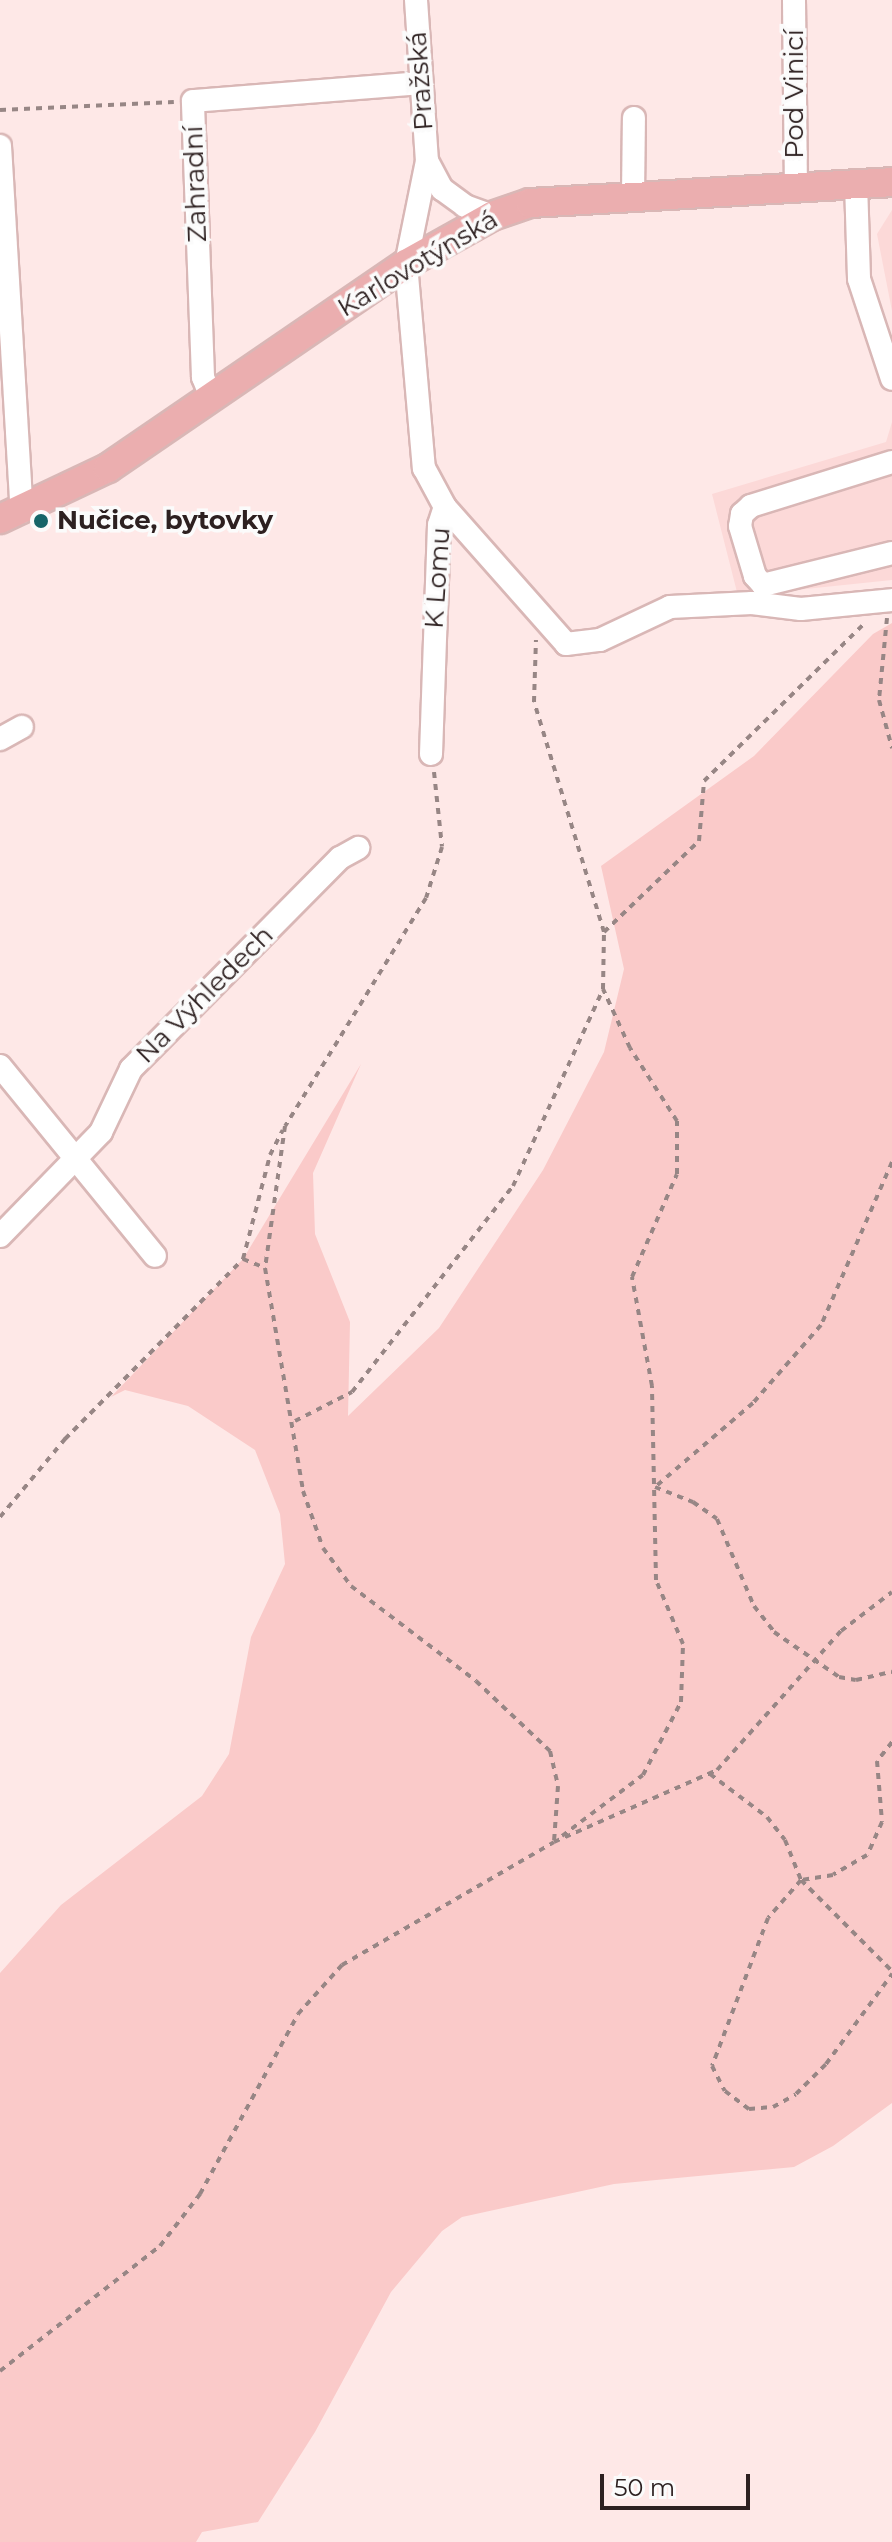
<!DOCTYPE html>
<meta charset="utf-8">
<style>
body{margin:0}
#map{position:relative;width:892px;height:2542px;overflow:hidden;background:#fee8e7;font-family:Montserrat,sans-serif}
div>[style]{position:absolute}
.built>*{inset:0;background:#fcd9d8}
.green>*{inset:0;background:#facac9}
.path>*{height:4px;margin-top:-2px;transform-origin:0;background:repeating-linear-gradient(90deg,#978685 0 6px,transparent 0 12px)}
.roads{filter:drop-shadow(2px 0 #d9b7b6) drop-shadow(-2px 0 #d9b7b6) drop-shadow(0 2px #d9b7b6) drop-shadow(0 -2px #d9b7b6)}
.minor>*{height:22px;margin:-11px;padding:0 11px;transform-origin:11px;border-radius:11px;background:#fff}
.major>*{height:28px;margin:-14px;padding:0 14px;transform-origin:14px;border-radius:14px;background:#ebaeaf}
.dots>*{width:22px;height:22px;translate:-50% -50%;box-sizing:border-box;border:4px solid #fbfbfb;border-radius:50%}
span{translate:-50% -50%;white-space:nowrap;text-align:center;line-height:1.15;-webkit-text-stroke:7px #fbfbfb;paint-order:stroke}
.street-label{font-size:26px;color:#2d2020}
.poi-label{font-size:26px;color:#2d2020;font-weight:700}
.left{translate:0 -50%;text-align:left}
.scale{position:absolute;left:600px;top:2474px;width:150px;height:36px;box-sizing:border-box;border:4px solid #2d2020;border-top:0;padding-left:10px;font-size:24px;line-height:28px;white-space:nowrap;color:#2d2020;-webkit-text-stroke:6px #fbfbfb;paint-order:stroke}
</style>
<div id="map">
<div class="built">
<div style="clip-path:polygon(892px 210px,892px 311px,877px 234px)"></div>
<div style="clip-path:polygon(892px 422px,892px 580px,738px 596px,712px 494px,886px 442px)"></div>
</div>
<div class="green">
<div style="clip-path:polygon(892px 623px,892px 2103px,833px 2146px,794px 2167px,614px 2184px,462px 2217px,442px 2231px,391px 2292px,315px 2432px,258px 2522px,202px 2532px,196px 2542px,0 2542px,0 1973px,61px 1905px,202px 1796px,229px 1754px,251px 1637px,285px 1564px,280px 1514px,255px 1450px,188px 1406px,125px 1390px,111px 1397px,243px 1259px,361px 1064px,313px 1173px,315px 1234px,350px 1322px,348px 1416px,439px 1328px,543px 1170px,604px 1052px,624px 969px,601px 866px,754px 756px,873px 634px)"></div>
</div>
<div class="path">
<div style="left:0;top:110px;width:174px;rotate:-2.6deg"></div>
<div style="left:887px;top:618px;width:82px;rotate:95.6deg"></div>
<div style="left:879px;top:700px;width:50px;rotate:74.8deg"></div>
<div style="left:434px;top:772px;width:75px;rotate:83.9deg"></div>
<div style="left:442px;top:847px;width:53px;rotate:107.4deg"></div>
<div style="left:426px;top:898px;width:268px;rotate:121.7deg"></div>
<div style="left:285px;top:1126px;width:143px;rotate:98deg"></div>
<div style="left:265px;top:1268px;width:226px;rotate:80.3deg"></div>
<div style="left:303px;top:1491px;width:60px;rotate:70.7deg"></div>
<div style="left:323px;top:1548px;width:47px;rotate:53.6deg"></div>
<div style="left:351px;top:1586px;width:157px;rotate:37.2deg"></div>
<div style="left:476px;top:1681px;width:102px;rotate:43.4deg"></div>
<div style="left:550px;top:1751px;width:36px;rotate:77deg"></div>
<div style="left:558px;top:1786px;width:56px;rotate:94.1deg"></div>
<div style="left:604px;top:932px;width:132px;rotate:-43.8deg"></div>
<div style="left:699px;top:841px;width:60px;rotate:-85.2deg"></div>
<div style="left:704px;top:781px;width:226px;rotate:-44.5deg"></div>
<div style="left:892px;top:1162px;width:178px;rotate:113.5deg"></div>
<div style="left:821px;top:1325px;width:103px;rotate:131.1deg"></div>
<div style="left:753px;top:1403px;width:129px;rotate:139.4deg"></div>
<div style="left:655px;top:1487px;width:41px;rotate:21.5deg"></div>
<div style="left:693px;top:1502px;width:29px;rotate:35deg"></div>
<div style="left:717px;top:1519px;width:95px;rotate:67deg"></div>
<div style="left:754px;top:1606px;width:33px;rotate:52deg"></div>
<div style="left:774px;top:1632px;width:79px;rotate:34.7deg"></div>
<div style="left:839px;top:1677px;width:17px;rotate:10deg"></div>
<div style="left:856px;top:1680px;width:37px;rotate:-13deg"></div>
<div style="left:243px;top:1259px;width:24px;rotate:22deg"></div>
<div style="left:295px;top:1421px;width:64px;rotate:-27deg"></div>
<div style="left:352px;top:1392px;width:261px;rotate:-52deg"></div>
<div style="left:513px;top:1186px;width:217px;rotate:-65.4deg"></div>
<div style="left:603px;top:989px;width:57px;rotate:-89deg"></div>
<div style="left:604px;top:932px;width:240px;rotate:-106.9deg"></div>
<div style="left:534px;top:702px;width:62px;rotate:-88.2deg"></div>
<div style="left:0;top:1517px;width:102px;rotate:-50.2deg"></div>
<div style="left:65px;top:1439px;width:253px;rotate:-45.3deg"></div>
<div style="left:243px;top:1259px;width:107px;rotate:-75.4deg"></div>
<div style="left:270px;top:1155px;width:28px;rotate:-63deg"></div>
<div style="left:892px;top:1742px;width:24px;rotate:128deg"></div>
<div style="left:877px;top:1761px;width:61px;rotate:85.3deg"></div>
<div style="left:882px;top:1822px;width:36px;rotate:114deg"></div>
<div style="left:867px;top:1855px;width:39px;rotate:150deg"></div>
<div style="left:833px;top:1875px;width:32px;rotate:171deg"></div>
<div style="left:801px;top:1880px;width:50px;rotate:131deg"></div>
<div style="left:768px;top:1918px;width:158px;rotate:110.7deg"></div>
<div style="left:712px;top:2066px;width:28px;rotate:63deg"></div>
<div style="left:725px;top:2091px;width:30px;rotate:37deg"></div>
<div style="left:749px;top:2109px;width:24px;rotate:-5deg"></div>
<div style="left:773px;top:2107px;width:26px;rotate:-29deg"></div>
<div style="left:796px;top:2094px;width:42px;rotate:-45deg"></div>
<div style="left:826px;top:2064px;width:112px;rotate:-53.7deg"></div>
<div style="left:710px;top:1774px;width:71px;rotate:37deg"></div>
<div style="left:767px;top:1817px;width:29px;rotate:52deg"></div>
<div style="left:785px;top:1840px;width:43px;rotate:68.2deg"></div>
<div style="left:801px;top:1880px;width:129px;rotate:45deg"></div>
<div style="left:562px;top:1836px;width:101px;rotate:-37deg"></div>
<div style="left:643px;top:1775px;width:82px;rotate:-62.5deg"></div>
<div style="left:681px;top:1702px;width:58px;rotate:-88deg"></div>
<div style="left:683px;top:1644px;width:69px;rotate:-112.9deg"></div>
<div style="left:656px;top:1580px;width:194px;rotate:-91.2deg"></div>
<div style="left:652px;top:1386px;width:111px;rotate:-100.4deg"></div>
<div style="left:632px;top:1277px;width:112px;rotate:-66.4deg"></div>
<div style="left:677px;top:1174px;width:53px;rotate:-90deg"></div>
<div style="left:677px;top:1121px;width:87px;rotate:-122.8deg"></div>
<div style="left:630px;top:1048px;width:65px;rotate:-114.6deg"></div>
<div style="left:0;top:2371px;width:203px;rotate:-38deg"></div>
<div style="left:160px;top:2246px;width:66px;rotate:-52.4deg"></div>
<div style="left:200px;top:2194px;width:205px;rotate:-61.4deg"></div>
<div style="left:298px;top:2014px;width:66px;rotate:-48.1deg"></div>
<div style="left:342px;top:1965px;width:245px;rotate:-30.1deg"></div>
<div style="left:554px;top:1842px;width:178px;rotate:-23.8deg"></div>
<div style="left:717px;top:1770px;width:186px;rotate:-48.3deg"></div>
<div style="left:841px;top:1631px;width:64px;rotate:-37.4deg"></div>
</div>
<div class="roads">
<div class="minor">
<div style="left:416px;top:0;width:161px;rotate:86.1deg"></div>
<div style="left:427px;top:161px;width:105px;rotate:101.5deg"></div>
<div style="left:406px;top:264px;width:205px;rotate:85deg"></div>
<div style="left:424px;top:468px;width:44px;rotate:61.7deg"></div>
<div style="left:445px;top:507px;width:183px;rotate:48.5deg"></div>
<div style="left:566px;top:644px;width:34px;rotate:-7deg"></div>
<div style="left:600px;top:640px;width:77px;rotate:-25.2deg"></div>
<div style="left:670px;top:607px;width:82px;rotate:-2.8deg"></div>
<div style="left:752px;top:603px;width:49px;rotate:7deg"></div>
<div style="left:801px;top:609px;width:91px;rotate:-5.6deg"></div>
<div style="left:794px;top:0;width:188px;rotate:89.4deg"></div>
<div style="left:0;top:146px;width:366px;rotate:86.6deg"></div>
<div style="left:427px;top:161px;width:32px;rotate:62deg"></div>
<div style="left:442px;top:189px;width:29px;rotate:36deg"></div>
<div style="left:465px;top:206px;width:29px;rotate:20deg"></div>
<div style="left:856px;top:183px;width:96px;rotate:88.2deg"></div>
<div style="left:859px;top:279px;width:105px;rotate:71.7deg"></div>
<div style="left:633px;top:195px;width:77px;rotate:-89.3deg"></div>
<div style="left:211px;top:397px;width:22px;rotate:-112deg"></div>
<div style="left:203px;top:377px;width:276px;rotate:-92.1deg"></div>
<div style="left:193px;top:101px;width:228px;rotate:-4.5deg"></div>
<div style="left:892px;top:462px;width:148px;rotate:162.7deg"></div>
<div style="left:751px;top:506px;width:12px;rotate:138deg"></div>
<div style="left:742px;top:514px;width:12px;rotate:99deg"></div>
<div style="left:740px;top:526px;width:52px;rotate:73.3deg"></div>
<div style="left:755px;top:576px;width:12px;rotate:48deg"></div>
<div style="left:763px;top:585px;width:133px;rotate:-13.9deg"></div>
<div style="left:0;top:739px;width:25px;rotate:-29deg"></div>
<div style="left:431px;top:754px;width:229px;rotate:-88deg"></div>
<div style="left:439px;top:525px;width:19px;rotate:-72deg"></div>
<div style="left:0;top:1066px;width:245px;rotate:50.8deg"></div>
<div style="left:0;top:1236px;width:145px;rotate:-45.8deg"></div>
<div style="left:101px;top:1132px;width:70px;rotate:-64.5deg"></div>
<div style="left:131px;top:1069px;width:297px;rotate:-45.3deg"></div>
<div style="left:340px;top:858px;width:21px;rotate:-29deg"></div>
</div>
<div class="major">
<div style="left:0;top:519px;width:119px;rotate:-25.3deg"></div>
<div style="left:108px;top:468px;width:361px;rotate:-34.4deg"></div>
<div style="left:406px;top:264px;width:98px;rotate:-29.2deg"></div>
<div style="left:492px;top:216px;width:40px;rotate:-18.9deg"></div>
<div style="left:530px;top:203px;width:363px;rotate:-3.3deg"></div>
</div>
</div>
<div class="dots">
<div style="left:41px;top:521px;background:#166569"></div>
</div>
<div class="street-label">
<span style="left:421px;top:81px;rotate:-94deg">Pražská</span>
<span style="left:795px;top:94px;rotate:-90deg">Pod Vinicí</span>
<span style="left:196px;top:184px;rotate:-92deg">Zahradní</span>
<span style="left:418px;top:264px;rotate:-31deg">Karlovotýnská</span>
<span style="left:438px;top:578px;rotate:-86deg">K Lomu</span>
<span style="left:205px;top:995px;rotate:-45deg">Na Výhledech</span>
</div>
<div class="poi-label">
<span class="left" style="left:57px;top:521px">Nučice, bytovky</span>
</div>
<div class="scale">50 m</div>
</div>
